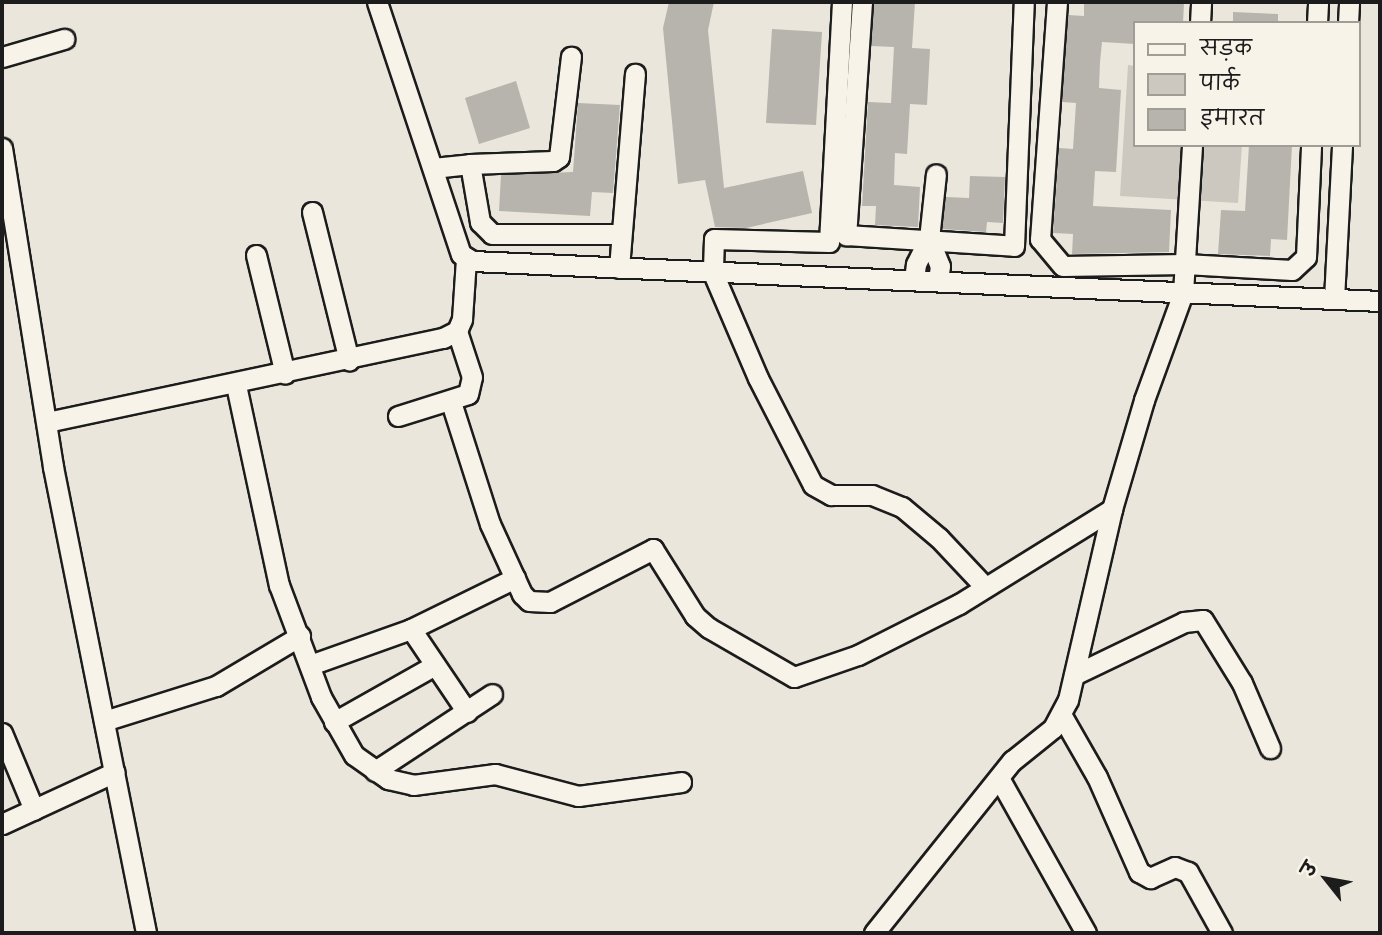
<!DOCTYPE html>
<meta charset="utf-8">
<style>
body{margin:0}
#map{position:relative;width:1382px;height:935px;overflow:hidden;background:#eae6dc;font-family:"Playpen Sans","Playpen Sans Deva",sans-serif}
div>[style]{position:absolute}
.green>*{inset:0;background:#ccc8c0}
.building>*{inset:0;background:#b6b4ac}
.roads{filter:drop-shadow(2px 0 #1c1c1c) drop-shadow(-2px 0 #1c1c1c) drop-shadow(0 2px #1c1c1c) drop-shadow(0 -2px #1c1c1c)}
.minor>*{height:19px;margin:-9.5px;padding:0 9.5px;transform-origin:9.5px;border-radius:9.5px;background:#f7f3e8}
span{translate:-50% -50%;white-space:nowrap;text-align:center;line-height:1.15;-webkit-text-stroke:5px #f7f3e8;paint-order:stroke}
.frame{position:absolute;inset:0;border:4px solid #1c1c1c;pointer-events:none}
.legend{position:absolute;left:1133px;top:21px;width:228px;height:126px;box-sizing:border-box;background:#f7f3e8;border:2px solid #9f9d96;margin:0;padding:9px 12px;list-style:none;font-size:21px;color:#1c1c1c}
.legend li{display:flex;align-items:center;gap:14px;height:35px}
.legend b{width:35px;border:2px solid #9f9d96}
.north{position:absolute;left:1291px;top:844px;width:70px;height:70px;-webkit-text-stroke:5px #f7f3e8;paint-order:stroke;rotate:301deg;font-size:19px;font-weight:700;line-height:28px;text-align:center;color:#1c1c1c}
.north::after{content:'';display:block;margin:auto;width:24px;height:32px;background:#1c1c1c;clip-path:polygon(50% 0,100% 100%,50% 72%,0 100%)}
</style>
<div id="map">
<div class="green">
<div style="clip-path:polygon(1128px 65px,1135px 66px,1135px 145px,1242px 145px,1238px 203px,1120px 196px)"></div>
</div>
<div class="building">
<div style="clip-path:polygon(669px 2px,714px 2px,708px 30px,724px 188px,803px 171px,812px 213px,746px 228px,715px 227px,705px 180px,678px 184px,663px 28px)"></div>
<div style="clip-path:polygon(874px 2px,915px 2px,912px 48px,930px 49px,927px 105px,910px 104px,907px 154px,895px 153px,894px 185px,920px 187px,918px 227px,875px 225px,876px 206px,862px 206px,868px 102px,891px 103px,894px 47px,871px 46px)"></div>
<div style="clip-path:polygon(1084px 2px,1184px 3px,1183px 23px,1135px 23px,1135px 44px,1102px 42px,1100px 62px,1099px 88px,1121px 90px,1116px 172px,1095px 171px,1093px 206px,1171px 210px,1169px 252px,1072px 254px,1073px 234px,1053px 233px,1059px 148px,1073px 149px,1076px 103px,1062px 102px,1068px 15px,1084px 16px)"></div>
<div style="clip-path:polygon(1233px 12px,1278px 14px,1278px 23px,1233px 23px)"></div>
<div style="clip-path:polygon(772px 29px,822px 32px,816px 125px,766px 123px)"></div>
<div style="clip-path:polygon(516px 81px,530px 128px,479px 144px,465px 98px)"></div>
<div style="clip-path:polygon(578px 103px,620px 105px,613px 193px,592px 192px,590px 216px,499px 211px,501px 175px,573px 172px)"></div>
<div style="clip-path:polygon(1249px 145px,1292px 145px,1287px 240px,1271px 239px,1270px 256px,1218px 254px,1221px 210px,1245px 211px)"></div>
<div style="clip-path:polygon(970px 176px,1005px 177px,1003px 223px,987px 222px,986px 232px,942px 229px,946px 197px,969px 198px)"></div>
</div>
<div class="roads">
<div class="minor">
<div style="left:377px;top:2px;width:266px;rotate:71.6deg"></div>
<div style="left:461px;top:254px;width:13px;rotate:32deg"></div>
<div style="left:472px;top:261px;width:909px;rotate:2.52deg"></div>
<div style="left:842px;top:2px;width:240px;rotate:93.1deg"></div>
<div style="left:829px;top:242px;width:115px;rotate:-178.5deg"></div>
<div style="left:714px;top:239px;width:34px;rotate:92deg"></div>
<div style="left:713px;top:273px;width:114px;rotate:66.8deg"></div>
<div style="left:758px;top:378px;width:120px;rotate:62.8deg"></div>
<div style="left:813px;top:485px;width:21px;rotate:29deg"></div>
<div style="left:831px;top:495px;width:41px"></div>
<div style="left:872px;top:495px;width:32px;rotate:22deg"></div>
<div style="left:902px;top:507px;width:48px;rotate:40deg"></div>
<div style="left:939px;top:538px;width:67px;rotate:46.8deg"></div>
<div style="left:862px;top:2px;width:234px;rotate:93.9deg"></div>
<div style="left:846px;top:235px;width:168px;rotate:3.7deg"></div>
<div style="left:1014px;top:246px;width:244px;rotate:-87.7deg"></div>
<div style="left:1057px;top:2px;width:238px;rotate:94.1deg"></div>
<div style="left:1040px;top:239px;width:35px;rotate:50deg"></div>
<div style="left:1063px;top:266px;width:122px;rotate:-0.9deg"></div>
<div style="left:1185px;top:264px;width:107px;rotate:3.2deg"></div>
<div style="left:1292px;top:270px;width:19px;rotate:-43deg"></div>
<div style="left:1306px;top:257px;width:112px;rotate:-87.4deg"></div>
<div style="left:1200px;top:23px;width:21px;rotate:-87deg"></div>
<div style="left:1317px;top:23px;width:21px;rotate:-87deg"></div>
<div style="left:1348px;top:23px;width:21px;rotate:-87deg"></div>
<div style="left:2px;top:57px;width:65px;rotate:-16.2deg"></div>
<div style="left:2px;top:148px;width:323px;rotate:80.9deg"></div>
<div style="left:53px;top:467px;width:475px;rotate:78.7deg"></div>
<div style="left:470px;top:164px;width:83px;rotate:-2.1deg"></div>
<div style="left:553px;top:161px;width:7px;rotate:-34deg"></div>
<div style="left:559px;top:157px;width:101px;rotate:-83.2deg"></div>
<div style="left:433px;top:168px;width:37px;rotate:-6deg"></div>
<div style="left:470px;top:164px;width:59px;rotate:80.2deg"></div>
<div style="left:480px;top:222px;width:17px;rotate:45deg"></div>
<div style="left:492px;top:234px;width:128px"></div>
<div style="left:312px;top:212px;width:153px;rotate:76deg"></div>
<div style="left:929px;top:239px;width:29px;rotate:68deg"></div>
<div style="left:940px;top:266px;width:15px;rotate:98deg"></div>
<div style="left:256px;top:255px;width:122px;rotate:76.3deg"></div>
<div style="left:619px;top:268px;width:195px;rotate:-85.3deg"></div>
<div style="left:914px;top:280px;width:16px;rotate:-83deg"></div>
<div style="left:916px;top:264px;width:28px;rotate:-63deg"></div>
<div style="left:929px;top:239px;width:65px;rotate:-83.9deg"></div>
<div style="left:1334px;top:299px;width:154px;rotate:-87deg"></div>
<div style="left:236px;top:385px;width:205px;rotate:77.9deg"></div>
<div style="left:279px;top:585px;width:120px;rotate:69.4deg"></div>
<div style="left:321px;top:697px;width:67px;rotate:60.4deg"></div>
<div style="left:354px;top:755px;width:42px;rotate:35.2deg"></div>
<div style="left:388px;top:779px;width:26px;rotate:13deg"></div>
<div style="left:413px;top:785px;width:83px;rotate:-7.6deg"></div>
<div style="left:495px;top:774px;width:86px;rotate:14.8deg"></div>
<div style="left:578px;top:796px;width:104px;rotate:-7.7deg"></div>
<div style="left:451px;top:402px;width:128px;rotate:72.3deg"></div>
<div style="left:490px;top:524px;width:77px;rotate:65.4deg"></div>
<div style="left:522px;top:594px;width:10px;rotate:45deg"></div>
<div style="left:529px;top:601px;width:21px;rotate:3deg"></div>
<div style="left:550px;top:602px;width:116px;rotate:-27.2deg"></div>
<div style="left:653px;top:549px;width:79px;rotate:57.9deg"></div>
<div style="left:695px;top:616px;width:18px;rotate:41deg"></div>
<div style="left:709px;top:628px;width:98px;rotate:30deg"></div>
<div style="left:794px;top:677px;width:68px;rotate:-19deg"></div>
<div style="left:858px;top:655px;width:113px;rotate:-26.8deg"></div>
<div style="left:959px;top:604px;width:180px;rotate:-31.8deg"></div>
<div style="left:398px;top:416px;width:73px;rotate:-17.4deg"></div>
<div style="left:468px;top:394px;width:17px;rotate:-77deg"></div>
<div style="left:472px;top:377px;width:48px;rotate:-108.1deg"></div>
<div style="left:47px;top:422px;width:405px;rotate:-12deg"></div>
<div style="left:443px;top:338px;width:16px;rotate:-27deg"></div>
<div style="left:457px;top:331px;width:13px;rotate:-67deg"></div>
<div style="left:462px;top:319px;width:60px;rotate:-86.2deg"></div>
<div style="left:411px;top:629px;width:100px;rotate:56deg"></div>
<div style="left:310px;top:665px;width:107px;rotate:-19.6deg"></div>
<div style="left:411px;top:629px;width:116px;rotate:-26.1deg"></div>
<div style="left:1074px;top:675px;width:122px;rotate:-25.7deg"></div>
<div style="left:1184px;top:622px;width:19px;rotate:-6deg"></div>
<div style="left:1203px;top:620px;width:74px;rotate:58.2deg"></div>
<div style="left:1242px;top:683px;width:71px;rotate:66.7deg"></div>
<div style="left:1062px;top:716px;width:70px;rotate:60.2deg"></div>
<div style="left:1097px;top:777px;width:104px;rotate:66.1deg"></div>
<div style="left:1139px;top:872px;width:13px;rotate:29deg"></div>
<div style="left:1150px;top:878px;width:27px;rotate:-24deg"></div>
<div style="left:1175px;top:867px;width:14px;rotate:21deg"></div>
<div style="left:1188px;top:872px;width:70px;rotate:60.9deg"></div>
<div style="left:104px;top:721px;width:117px;rotate:-17.4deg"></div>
<div style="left:216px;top:686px;width:98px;rotate:-30.8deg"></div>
<div style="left:334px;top:722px;width:116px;rotate:-29.4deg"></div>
<div style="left:2px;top:733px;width:83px;rotate:67.4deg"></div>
<div style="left:375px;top:771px;width:140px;rotate:-33.3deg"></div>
<div style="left:999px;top:778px;width:178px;rotate:60.7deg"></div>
<div style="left:2px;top:824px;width:124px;rotate:-24.7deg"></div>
<div style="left:874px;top:933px;width:221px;rotate:-51.3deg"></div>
<div style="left:1012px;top:761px;width:53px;rotate:-38.8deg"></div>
<div style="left:1053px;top:728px;width:32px;rotate:-62deg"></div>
<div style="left:1068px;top:700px;width:196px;rotate:-77deg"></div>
<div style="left:1112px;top:509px;width:114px;rotate:-73.6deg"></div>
<div style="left:1144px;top:400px;width:114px;rotate:-70deg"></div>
<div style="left:1183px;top:293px;width:148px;rotate:-86.5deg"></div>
</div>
</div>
<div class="frame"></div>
<ul class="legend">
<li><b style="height:9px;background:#f7f3e8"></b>सड़क</li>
<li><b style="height:19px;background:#ccc8c0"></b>पार्क</li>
<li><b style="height:19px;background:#b6b4ac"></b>इमारत</li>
</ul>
<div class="north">उ</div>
</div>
